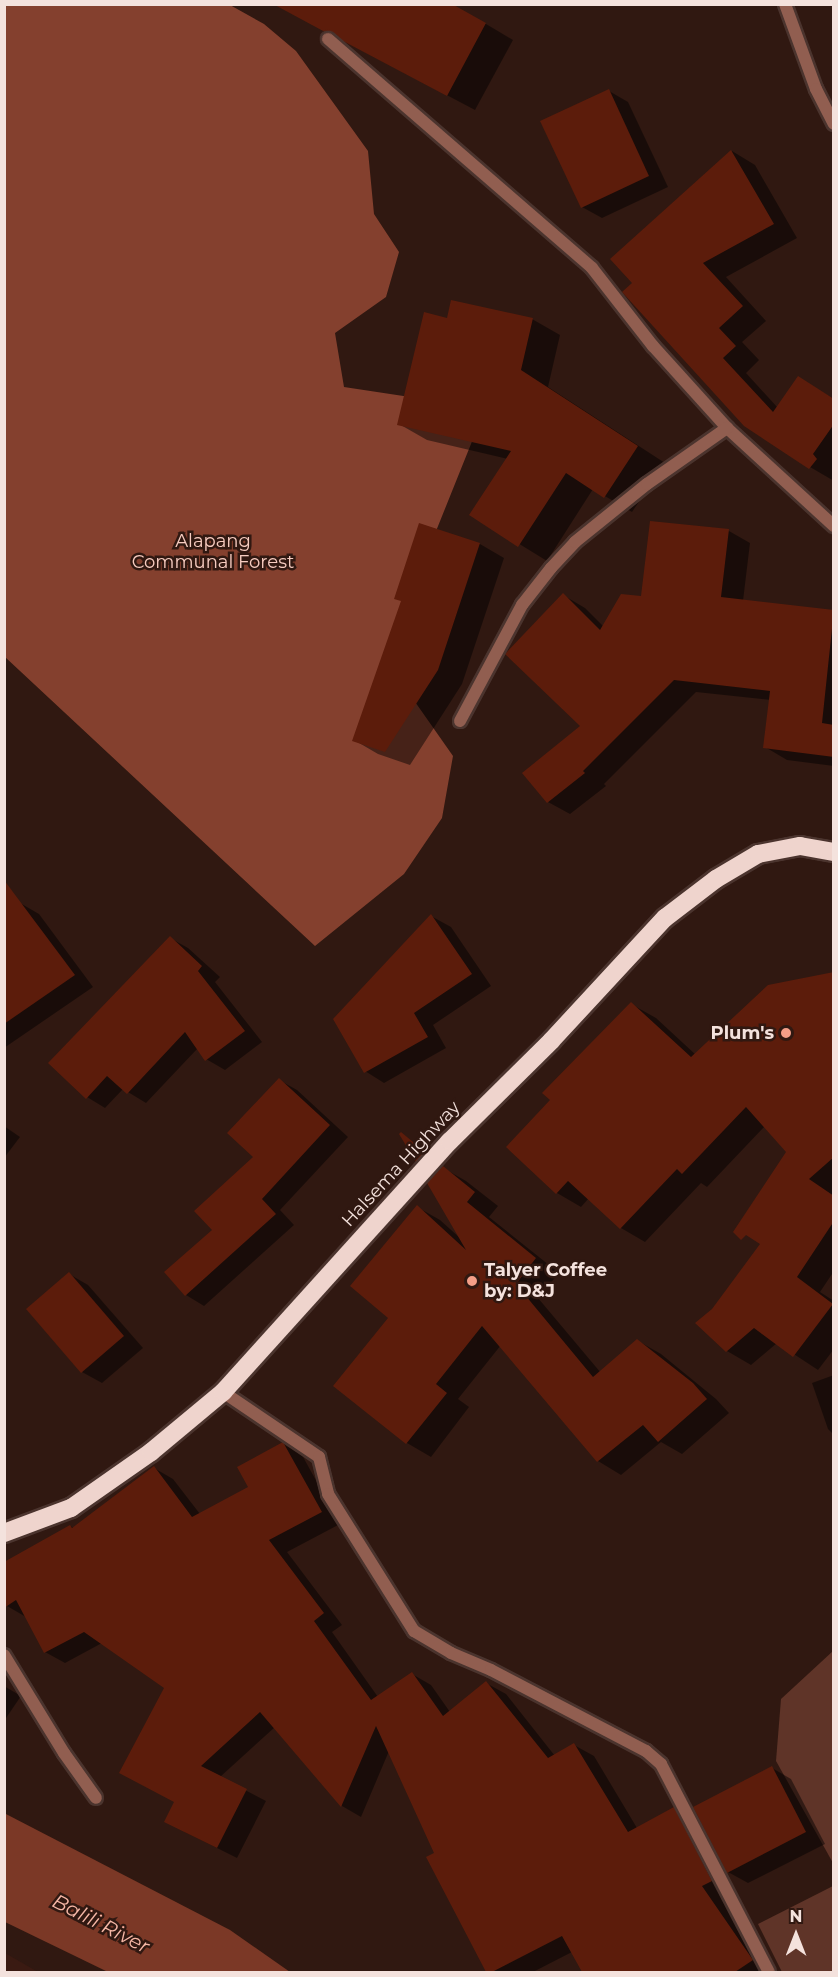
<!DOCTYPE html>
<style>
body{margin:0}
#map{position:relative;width:838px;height:1977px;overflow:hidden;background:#301811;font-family:Montserrat,sans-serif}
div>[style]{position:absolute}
.built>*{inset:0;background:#3a1a12}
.green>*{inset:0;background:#5f3428}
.forest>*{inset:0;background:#84402e}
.water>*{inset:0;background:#7b3826}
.shadow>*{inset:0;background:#0007}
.building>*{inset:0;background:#5c1c0b}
.roads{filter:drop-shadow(2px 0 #4b342e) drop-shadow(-2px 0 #4b342e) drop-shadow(0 2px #4b342e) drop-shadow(0 -2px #4b342e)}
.lane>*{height:12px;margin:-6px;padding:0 6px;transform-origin:6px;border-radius:6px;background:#915e50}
.street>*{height:12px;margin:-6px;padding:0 6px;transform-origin:6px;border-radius:6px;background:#915e50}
.highway>*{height:18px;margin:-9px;padding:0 9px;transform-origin:9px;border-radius:9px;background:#efd4cd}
.dots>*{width:16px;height:16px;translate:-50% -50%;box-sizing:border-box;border:3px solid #301811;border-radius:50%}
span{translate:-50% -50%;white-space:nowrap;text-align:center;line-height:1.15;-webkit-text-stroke:5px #301811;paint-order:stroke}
.park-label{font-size:18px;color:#f7ccc0}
.poi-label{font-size:18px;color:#f4e2dd;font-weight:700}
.right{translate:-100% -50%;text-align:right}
.left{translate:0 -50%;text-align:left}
.street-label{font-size:18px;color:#f4e2dd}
.water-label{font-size:20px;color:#f6b7a6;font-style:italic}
.frame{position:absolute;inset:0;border:6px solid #f4e2dd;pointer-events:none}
.north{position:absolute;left:766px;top:1905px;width:60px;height:60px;-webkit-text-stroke:4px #301811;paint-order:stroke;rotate:0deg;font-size:16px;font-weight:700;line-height:24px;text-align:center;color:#f4e2dd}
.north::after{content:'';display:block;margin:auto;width:21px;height:27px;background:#f4e2dd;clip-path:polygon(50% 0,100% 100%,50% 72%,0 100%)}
</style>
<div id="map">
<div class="built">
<div style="clip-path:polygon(5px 1953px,38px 1972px,5px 1972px)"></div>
</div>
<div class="green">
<div style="clip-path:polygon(833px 1651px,833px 1863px,776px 1761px,781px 1699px)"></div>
<div style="clip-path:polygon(833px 1886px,833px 1972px,782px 1972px,758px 1924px)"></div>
</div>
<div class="forest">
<div style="clip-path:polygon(4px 5px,230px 5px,264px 24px,296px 51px,368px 151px,374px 214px,399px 252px,386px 297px,335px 333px,344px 387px,410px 397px,473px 439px,422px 566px,399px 679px,453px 756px,442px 818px,404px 874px,315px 946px,5px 657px)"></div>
</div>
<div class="water">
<div style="clip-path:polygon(4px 1813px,230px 1930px,290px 1972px,108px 1972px,5px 1922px)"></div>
</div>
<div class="shadow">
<div style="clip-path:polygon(274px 4px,486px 24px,513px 40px,475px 110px)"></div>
<div style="clip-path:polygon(609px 91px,628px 102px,668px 187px,602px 218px,582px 207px)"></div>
<div style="clip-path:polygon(732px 151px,755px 165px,797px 238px,726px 277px,766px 321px,742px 342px,759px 360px,746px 373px,778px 408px,798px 378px,834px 399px,834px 481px,810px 467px,634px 283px)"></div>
<div style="clip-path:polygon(448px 319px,532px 319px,560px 335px,548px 387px,665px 463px,632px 512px,593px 489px,547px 561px,471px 514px,508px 459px,427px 440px,399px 424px)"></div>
<div style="clip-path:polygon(420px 524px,480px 544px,504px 558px,462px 684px,410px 765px,378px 754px,354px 740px,402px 602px)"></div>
<div style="clip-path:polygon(729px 531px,750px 543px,743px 601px,834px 611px,834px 766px,787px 760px,765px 747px,771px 700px,696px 692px,604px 784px,606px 786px,570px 814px,548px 802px,582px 727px,563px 595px,585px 608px,604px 627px)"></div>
<div style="clip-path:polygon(4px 882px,20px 903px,39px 914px,93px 987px,4px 1048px)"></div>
<div style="clip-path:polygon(431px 916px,451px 927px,491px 986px,433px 1025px,446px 1048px,384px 1083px,365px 1071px)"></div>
<div style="clip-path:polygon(170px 938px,188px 948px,220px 977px,215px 982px,262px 1042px,225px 1070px,206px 1059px,198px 1048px,146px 1103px,123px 1089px,105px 1108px,87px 1097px)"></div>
<div style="clip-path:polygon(834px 982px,834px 1271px,820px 1292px,834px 1301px,834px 1349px,818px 1370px,777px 1343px,751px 1365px,727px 1351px,713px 1310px,762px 1244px,788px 1152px,765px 1126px,707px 1187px,701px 1183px,645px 1242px,621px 1228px,589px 1198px,581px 1207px,557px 1193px,552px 1100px,631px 1004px,656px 1018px,696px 1055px)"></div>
<div style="clip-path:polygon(279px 1080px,297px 1090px,348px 1137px,280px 1210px,294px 1225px,204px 1306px,186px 1295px,214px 1231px,255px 1157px)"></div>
<div style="clip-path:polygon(4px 1126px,20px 1137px,4px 1158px)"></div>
<div style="clip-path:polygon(443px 1168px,466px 1181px,498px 1206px,489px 1217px,559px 1273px,538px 1298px,601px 1373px,638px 1341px,661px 1354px,716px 1399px,729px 1413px,682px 1454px,661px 1442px,621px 1475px,598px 1461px,501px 1345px,458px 1399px,469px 1407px,431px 1457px,407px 1443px,335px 1386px,390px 1318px,417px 1207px,440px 1220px,460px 1238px)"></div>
<div style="clip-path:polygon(69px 1274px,88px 1285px,143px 1348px,102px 1383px,82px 1372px)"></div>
<div style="clip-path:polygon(834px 1375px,834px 1435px,828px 1429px,812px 1383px)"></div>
<div style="clip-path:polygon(283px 1444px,302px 1455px,340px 1524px,287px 1552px,342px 1625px,332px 1632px,378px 1697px,412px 1674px,431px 1685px,450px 1712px,486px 1683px,506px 1694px,555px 1756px,574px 1745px,594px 1756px,637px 1828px,674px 1808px,693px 1820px,731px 1892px,721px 1897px,771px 1972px,584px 1972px,572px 1952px,533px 1972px,488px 1972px,428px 1858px,436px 1853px,389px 1751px,361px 1817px,342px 1806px,275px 1727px,220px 1777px,266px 1801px,237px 1858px,185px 1832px,175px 1802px,166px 1687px,102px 1643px,65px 1663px,45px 1652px,26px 1617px,7px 1606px,70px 1526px,74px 1528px,154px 1468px,173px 1479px,200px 1514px,250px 1487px)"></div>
<div style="clip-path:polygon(4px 1686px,21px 1696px,4px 1721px)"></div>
<div style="clip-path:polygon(772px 1768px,791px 1779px,825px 1844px,748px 1883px,728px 1872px)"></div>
</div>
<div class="building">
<div style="clip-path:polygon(273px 4px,452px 4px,486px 23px,447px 96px,343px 41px,333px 32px,325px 32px)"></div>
<div style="clip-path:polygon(609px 89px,649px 176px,581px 208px,540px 121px)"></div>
<div style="clip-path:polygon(731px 150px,774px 224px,703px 263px,743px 306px,719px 328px,736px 346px,723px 358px,773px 412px,798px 376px,834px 399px,834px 424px,813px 454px,817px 459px,809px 469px,744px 426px,622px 292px,632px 283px,610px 259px)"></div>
<div style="clip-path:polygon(451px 300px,533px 318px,521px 370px,638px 446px,604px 498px,566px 473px,518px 547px,469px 515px,511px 451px,397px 425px,424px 312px,447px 318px)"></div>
<div style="clip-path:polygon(650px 521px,729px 529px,721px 597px,834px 610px,822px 723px,834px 725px,834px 757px,763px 748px,770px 691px,674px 680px,583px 771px,585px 773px,547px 803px,522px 773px,580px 726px,505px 654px,563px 593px,600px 630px,621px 594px,641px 596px)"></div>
<div style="clip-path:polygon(419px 523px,480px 543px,438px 670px,385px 752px,352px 741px,401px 601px,394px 599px)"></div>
<div style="clip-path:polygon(4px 880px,75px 975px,4px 1024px)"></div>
<div style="clip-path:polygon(431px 914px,472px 974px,414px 1013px,428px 1037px,364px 1073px,333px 1019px)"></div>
<div style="clip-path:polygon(170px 936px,202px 966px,198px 971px,245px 1031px,205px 1061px,185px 1032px,127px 1094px,107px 1076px,86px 1099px,48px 1063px)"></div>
<div style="clip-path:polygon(834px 972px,834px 1157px,809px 1179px,834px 1196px,834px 1221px,797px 1277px,833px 1304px,793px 1357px,754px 1328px,726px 1352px,695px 1323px,712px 1309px,760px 1244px,746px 1235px,741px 1240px,733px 1232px,786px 1152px,746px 1107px,682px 1174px,677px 1169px,620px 1229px,568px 1181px,556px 1194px,506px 1147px,550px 1100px,542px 1093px,631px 1002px,691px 1057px,768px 985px)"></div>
<div style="clip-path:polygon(279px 1078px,330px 1125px,262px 1199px,276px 1214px,185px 1296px,164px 1272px,212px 1230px,194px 1211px,253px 1157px,227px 1133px)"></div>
<div style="clip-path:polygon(401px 1132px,425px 1152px,416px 1162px,399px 1134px)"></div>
<div style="clip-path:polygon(443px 1166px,475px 1192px,467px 1202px,536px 1258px,516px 1284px,593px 1377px,637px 1339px,693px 1383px,707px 1399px,658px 1442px,643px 1425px,597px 1462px,482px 1326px,436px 1384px,447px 1393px,406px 1444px,333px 1386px,388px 1318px,350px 1286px,417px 1205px,466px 1250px,427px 1183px)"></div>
<div style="clip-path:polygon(69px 1272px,124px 1336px,81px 1373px,26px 1309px)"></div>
<div style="clip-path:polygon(283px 1442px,322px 1512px,269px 1540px,324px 1613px,314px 1621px,371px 1700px,412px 1672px,443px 1716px,486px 1681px,548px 1758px,574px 1743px,628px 1832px,674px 1807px,712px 1881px,702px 1886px,753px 1960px,735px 1972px,582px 1972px,562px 1936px,492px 1972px,486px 1972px,426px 1857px,434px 1853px,376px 1726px,341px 1807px,260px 1712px,201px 1766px,247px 1789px,217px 1848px,164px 1822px,174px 1802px,119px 1773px,164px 1688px,84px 1632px,44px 1653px,16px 1600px,4px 1608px,4px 1562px,70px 1525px,72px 1528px,154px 1466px,192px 1517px,248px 1487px,237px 1467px)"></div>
<div style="clip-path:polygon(772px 1766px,806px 1832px,727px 1873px,693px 1807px)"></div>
</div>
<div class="roads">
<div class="lane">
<div style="left:785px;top:4px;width:90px;rotate:70deg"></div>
<div style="left:816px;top:89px;width:39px;rotate:63deg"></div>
</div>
<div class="street">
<div style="left:328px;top:39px;width:349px;rotate:40.9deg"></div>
<div style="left:592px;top:268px;width:99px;rotate:52deg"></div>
<div style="left:653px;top:346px;width:110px;rotate:47.9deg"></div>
<div style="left:727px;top:428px;width:145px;rotate:42.5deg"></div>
<div style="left:460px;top:721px;width:132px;rotate:-61.9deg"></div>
<div style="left:522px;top:605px;width:47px;rotate:-51.9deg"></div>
<div style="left:551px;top:568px;width:35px;rotate:-47deg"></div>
<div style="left:575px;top:542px;width:92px;rotate:-38.9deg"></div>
<div style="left:647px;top:484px;width:98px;rotate:-35deg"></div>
<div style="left:223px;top:1392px;width:116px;rotate:34.1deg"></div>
<div style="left:319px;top:1457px;width:38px;rotate:76deg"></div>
<div style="left:328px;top:1494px;width:162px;rotate:57.9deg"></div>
<div style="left:414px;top:1631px;width:43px;rotate:30.7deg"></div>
<div style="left:451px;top:1653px;width:43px;rotate:23deg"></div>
<div style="left:491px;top:1670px;width:175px;rotate:27.6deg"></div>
<div style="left:646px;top:1751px;width:20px;rotate:41deg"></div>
<div style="left:661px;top:1764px;width:234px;rotate:62.6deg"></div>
<div style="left:4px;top:1655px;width:115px;rotate:58.5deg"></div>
<div style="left:64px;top:1753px;width:55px;rotate:54.6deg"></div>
</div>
<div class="highway">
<div style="left:4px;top:1533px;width:72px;rotate:-20.5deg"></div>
<div style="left:71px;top:1508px;width:98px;rotate:-35deg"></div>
<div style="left:151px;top:1452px;width:94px;rotate:-39.8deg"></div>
<div style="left:223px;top:1392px;width:338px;rotate:-47.9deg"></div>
<div style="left:450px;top:1141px;width:142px;rotate:-44.7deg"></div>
<div style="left:551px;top:1041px;width:168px;rotate:-47.2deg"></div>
<div style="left:665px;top:918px;width:64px;rotate:-37.4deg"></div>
<div style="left:716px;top:879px;width:49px;rotate:-30.8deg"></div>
<div style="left:758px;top:854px;width:43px;rotate:-10.8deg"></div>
<div style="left:800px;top:846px;width:35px;rotate:10deg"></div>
</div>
</div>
<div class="dots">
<div style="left:786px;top:1033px;background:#f49e87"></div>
<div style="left:472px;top:1281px;background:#f49e87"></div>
</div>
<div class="park-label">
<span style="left:213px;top:552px">Alapang<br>Communal Forest</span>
</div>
<div class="poi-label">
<span class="right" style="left:774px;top:1033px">Plum's</span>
<span class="left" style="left:484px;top:1281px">Talyer Coffee<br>by: D&amp;J</span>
</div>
<div class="street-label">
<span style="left:401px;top:1164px;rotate:-47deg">Halsema Highway</span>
</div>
<div class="water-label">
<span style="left:101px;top:1924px;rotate:27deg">Balili River</span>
</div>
<div class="frame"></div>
<div class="north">N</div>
</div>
